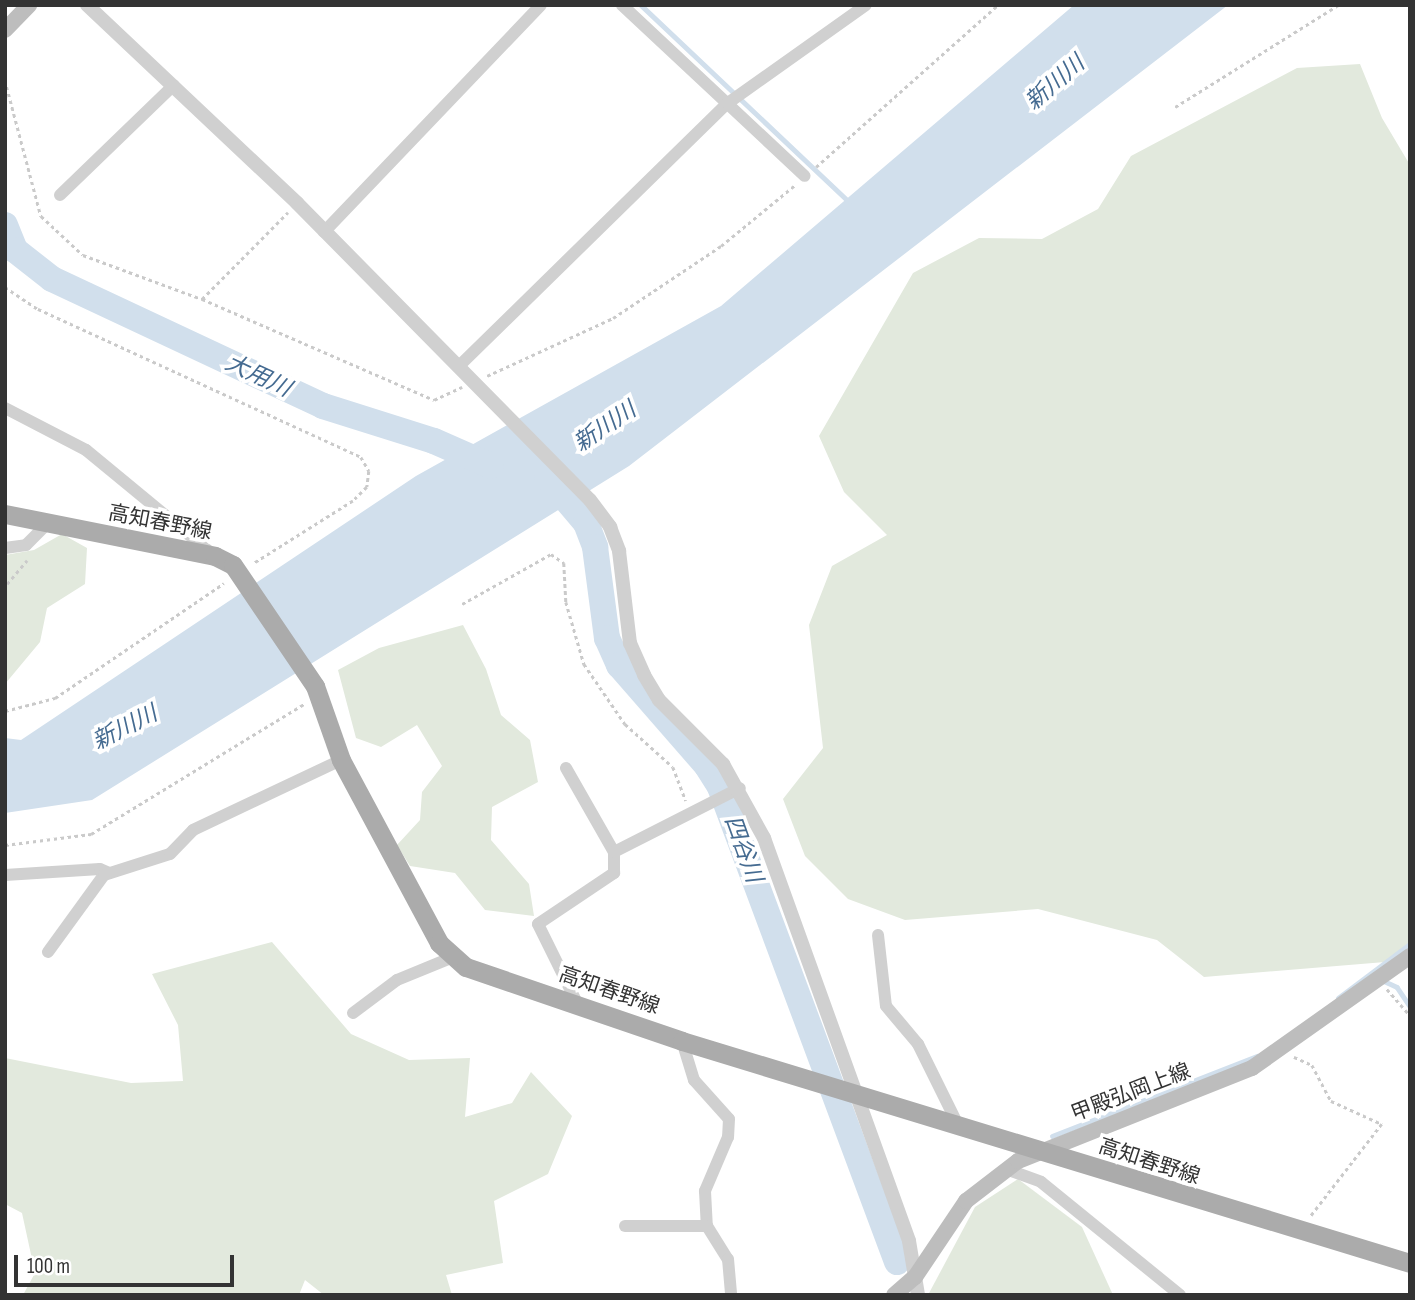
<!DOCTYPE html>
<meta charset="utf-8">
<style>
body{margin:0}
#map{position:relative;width:1415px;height:1300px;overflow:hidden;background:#fff;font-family:"Sofia Sans Condensed","Noto Sans JP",sans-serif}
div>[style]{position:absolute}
.green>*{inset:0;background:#e2e9dd}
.water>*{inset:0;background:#d1dfec}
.stream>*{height:4.5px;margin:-2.25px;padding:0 2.25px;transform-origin:2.25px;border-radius:2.25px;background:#d1dfec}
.river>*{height:26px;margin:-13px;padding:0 13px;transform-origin:13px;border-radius:13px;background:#d1dfec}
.path>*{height:2.5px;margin-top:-1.25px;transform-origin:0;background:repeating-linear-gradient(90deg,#cacaca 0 3.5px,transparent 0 7px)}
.minor>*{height:12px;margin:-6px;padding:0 6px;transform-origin:6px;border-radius:6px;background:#d0d0d0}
.tertiary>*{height:14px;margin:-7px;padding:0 7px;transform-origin:7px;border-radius:7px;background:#d0d0d0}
.secondary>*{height:16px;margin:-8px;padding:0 8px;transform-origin:8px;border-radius:8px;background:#bdbdbd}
.primary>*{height:19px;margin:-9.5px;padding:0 9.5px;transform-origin:9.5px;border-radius:9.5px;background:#ababab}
span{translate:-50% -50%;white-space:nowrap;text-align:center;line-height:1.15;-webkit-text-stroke:7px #fff;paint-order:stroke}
.street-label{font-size:21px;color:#333}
.water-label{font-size:23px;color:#456b91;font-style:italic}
.frame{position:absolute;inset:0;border:7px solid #333;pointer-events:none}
.scale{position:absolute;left:14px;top:1255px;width:220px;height:32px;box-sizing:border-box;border:4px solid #333;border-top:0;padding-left:9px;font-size:21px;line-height:24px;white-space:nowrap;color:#333;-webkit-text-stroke:5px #fff;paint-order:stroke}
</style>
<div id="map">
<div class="green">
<div style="clip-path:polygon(1360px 64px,1382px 118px,1410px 165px,1410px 946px,1385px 962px,1204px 977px,1157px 940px,1038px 909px,905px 920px,848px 899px,805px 856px,783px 799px,823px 748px,809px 625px,832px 566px,887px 535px,844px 492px,819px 436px,913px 273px,979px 238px,1042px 239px,1098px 209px,1131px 156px,1297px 68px)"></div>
<div style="clip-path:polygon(62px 534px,87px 548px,85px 584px,47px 608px,40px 642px,5px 684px,5px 555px,34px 550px)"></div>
<div style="clip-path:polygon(463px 625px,486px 669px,501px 715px,530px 740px,538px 782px,492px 807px,491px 840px,529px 884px,534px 916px,485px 910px,455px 873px,410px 866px,397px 845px,420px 820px,422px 792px,442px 766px,417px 725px,381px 747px,356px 738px,338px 670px,379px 648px)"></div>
<div style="clip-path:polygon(272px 942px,351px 1034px,409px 1060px,470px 1058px,465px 1117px,512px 1103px,531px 1072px,572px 1116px,548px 1174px,494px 1201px,503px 1263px,446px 1275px,452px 1295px,324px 1295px,305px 1280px,299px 1295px,23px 1295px,35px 1273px,22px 1213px,5px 1204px,5px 1058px,131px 1083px,183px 1081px,178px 1025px,152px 974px)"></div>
<div style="clip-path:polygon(1018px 1179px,1082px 1227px,1113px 1295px,928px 1295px,975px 1207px)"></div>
</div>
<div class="water">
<div style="clip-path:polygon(1074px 5px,1228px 5px,629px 466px,92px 800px,5px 813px,5px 738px,21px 740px,416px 476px,721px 306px)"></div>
</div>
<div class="stream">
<div style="left:641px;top:5px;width:286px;rotate:43.4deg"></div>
<div style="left:1384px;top:981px;width:14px;rotate:25deg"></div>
<div style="left:1397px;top:987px;width:23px;rotate:56deg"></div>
<div style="left:1338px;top:998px;width:90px;rotate:-36.9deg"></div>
<div style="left:1052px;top:1136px;width:220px;rotate:-21.3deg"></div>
</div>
<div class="river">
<div style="left:5px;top:225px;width:27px;rotate:68deg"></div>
<div style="left:15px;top:250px;width:47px;rotate:38.1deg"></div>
<div style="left:52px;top:279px;width:299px;rotate:25.1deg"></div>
<div style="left:323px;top:406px;width:116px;rotate:17.5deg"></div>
<div style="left:434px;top:441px;width:62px;rotate:23.7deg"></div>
<div style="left:547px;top:477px;width:60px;rotate:49.7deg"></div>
<div style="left:586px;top:523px;width:26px;rotate:69deg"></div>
<div style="left:595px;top:547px;width:92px;rotate:82.5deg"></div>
<div style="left:607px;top:638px;width:30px;rotate:66deg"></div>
<div style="left:619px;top:665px;width:134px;rotate:48.9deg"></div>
<div style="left:707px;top:766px;width:25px;rotate:58deg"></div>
<div style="left:720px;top:787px;width:507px;rotate:69.56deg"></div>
</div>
<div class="path">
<div style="left:5px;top:80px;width:141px;rotate:75.2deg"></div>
<div style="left:41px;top:216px;width:57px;rotate:42.9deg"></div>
<div style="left:83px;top:255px;width:127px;rotate:20.3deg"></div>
<div style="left:202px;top:299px;width:122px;rotate:-45.3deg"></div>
<div style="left:1175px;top:107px;width:192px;rotate:-32deg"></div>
<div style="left:816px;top:167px;width:244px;rotate:-41.7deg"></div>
<div style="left:5px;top:287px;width:40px;rotate:34deg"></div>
<div style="left:38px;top:309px;width:355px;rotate:24.6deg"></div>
<div style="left:361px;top:457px;width:16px;rotate:60deg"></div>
<div style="left:369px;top:471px;width:16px;rotate:97deg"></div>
<div style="left:367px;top:487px;width:20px;rotate:135deg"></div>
<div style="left:353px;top:501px;width:118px;rotate:147.8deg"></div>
<div style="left:202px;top:299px;width:253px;rotate:23.5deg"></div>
<div style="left:434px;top:400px;width:31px;rotate:-25deg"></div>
<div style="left:487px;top:376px;width:139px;rotate:-24.7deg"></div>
<div style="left:613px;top:318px;width:130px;rotate:-33.7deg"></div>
<div style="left:721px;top:246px;width:96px;rotate:-39.5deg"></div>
<div style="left:7px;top:584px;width:31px;rotate:-50deg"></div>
<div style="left:462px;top:604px;width:102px;rotate:-29.3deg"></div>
<div style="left:551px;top:554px;width:16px;rotate:35deg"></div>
<div style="left:564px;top:563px;width:39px;rotate:87deg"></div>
<div style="left:566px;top:602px;width:65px;rotate:73.8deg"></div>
<div style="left:584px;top:664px;width:73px;rotate:55.7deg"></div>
<div style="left:625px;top:724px;width:64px;rotate:41.9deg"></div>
<div style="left:673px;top:767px;width:36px;rotate:69deg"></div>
<div style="left:5px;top:711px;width:52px;rotate:-14.6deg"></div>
<div style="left:55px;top:698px;width:204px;rotate:-34.2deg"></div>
<div style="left:5px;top:845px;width:87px;rotate:-7.3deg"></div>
<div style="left:91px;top:834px;width:250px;rotate:-31.4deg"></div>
<div style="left:1387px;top:989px;width:35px;rotate:49deg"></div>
<div style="left:1294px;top:1057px;width:20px;rotate:24deg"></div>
<div style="left:1312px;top:1065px;width:41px;rotate:62.2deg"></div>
<div style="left:1331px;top:1101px;width:56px;rotate:24.3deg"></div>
<div style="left:1382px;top:1124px;width:118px;rotate:127.7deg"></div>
</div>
<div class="minor">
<div style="left:622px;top:5px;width:250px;rotate:43.1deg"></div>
<div style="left:60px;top:195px;width:158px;rotate:-44deg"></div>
<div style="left:324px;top:232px;width:314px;rotate:-46.3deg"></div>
<div style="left:458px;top:367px;width:378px;rotate:-44.4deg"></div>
<div style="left:728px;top:103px;width:169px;rotate:-35.4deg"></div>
<div style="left:5px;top:408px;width:91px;rotate:27.4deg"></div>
<div style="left:86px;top:450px;width:163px;rotate:39.5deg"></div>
<div style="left:5px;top:548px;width:21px;rotate:-8deg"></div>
<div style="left:26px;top:545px;width:31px;rotate:-45deg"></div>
<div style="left:566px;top:768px;width:97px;rotate:60.3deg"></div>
<div style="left:5px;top:875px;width:95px;rotate:-3.6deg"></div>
<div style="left:100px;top:869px;width:10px;rotate:24deg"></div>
<div style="left:878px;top:935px;width:71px;rotate:83.6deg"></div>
<div style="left:886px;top:1006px;width:50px;rotate:49.9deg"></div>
<div style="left:918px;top:1044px;width:88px;rotate:63.7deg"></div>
<div style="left:48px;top:952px;width:95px;rotate:-54deg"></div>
<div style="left:104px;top:875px;width:69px;rotate:-17.7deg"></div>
<div style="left:170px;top:854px;width:33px;rotate:-46deg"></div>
<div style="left:193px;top:830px;width:164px;rotate:-25.3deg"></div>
<div style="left:577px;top:1003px;width:88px;rotate:-116.3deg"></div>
<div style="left:538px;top:924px;width:92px;rotate:-33.9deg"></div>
<div style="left:614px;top:873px;width:21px;rotate:-90deg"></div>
<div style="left:614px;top:852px;width:141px;rotate:-26.9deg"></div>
<div style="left:353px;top:1013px;width:55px;rotate:-36.9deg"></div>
<div style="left:397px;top:980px;width:61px;rotate:-22.3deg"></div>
<div style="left:682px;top:1041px;width:41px;rotate:72.9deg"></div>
<div style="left:694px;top:1080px;width:52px;rotate:48.1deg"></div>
<div style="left:729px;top:1119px;width:18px;rotate:93deg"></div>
<div style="left:728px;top:1137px;width:59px;rotate:113.1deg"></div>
<div style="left:705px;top:1191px;width:35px;rotate:87deg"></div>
<div style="left:707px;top:1226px;width:39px;rotate:58deg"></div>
<div style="left:728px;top:1259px;width:36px;rotate:85deg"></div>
<div style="left:1006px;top:1169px;width:37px;rotate:20deg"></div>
<div style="left:1041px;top:1182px;width:179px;rotate:39.1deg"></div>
<div style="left:625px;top:1226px;width:82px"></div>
</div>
<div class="tertiary">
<div style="left:87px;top:5px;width:289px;rotate:43.3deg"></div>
<div style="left:297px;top:203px;width:417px;rotate:45.4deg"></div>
<div style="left:590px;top:500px;width:34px;rotate:53deg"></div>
<div style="left:610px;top:527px;width:26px;rotate:69deg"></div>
<div style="left:619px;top:551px;width:93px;rotate:83.2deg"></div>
<div style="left:630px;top:643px;width:35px;rotate:66deg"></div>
<div style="left:644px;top:675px;width:29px;rotate:59deg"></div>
<div style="left:659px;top:700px;width:91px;rotate:45deg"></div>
<div style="left:723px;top:764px;width:85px;rotate:61deg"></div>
<div style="left:764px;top:838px;width:428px;rotate:70.2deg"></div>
<div style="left:909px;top:1241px;width:55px;rotate:80.5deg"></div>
</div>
<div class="secondary">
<div style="left:5px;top:30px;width:35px;rotate:-46deg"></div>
<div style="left:894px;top:1295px;width:28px;rotate:-41deg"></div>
<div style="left:915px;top:1277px;width:92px;rotate:-56.1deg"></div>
<div style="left:966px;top:1201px;width:66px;rotate:-37.6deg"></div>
<div style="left:1018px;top:1161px;width:252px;rotate:-21.7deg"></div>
<div style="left:1252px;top:1068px;width:194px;rotate:-35.3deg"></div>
</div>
<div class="primary">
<div style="left:5px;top:514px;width:214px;rotate:11.3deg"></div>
<div style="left:215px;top:556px;width:20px;rotate:27deg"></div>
<div style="left:233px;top:565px;width:146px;rotate:55.9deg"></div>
<div style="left:315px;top:686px;width:78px;rotate:70.6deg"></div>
<div style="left:341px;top:760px;width:208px;rotate:61.8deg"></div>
<div style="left:439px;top:943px;width:36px;rotate:42deg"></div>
<div style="left:466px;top:967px;width:228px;rotate:18.9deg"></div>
<div style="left:682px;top:1041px;width:761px;rotate:16.96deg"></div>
</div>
<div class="street-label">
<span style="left:160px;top:523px;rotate:11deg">高知春野線</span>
<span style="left:609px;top:991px;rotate:19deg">高知春野線</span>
<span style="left:1131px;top:1093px;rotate:-21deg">甲殿弘岡上線</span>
<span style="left:1149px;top:1162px;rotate:18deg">高知春野線</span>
</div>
<div class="water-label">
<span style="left:1055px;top:83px;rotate:-41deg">新川川</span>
<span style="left:258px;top:376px;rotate:25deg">大用川</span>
<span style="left:605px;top:427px;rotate:-34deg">新川川</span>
<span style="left:125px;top:728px;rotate:-27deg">新川川</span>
<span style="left:743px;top:849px;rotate:70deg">四谷川</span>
</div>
<div class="frame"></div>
<div class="scale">100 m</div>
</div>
